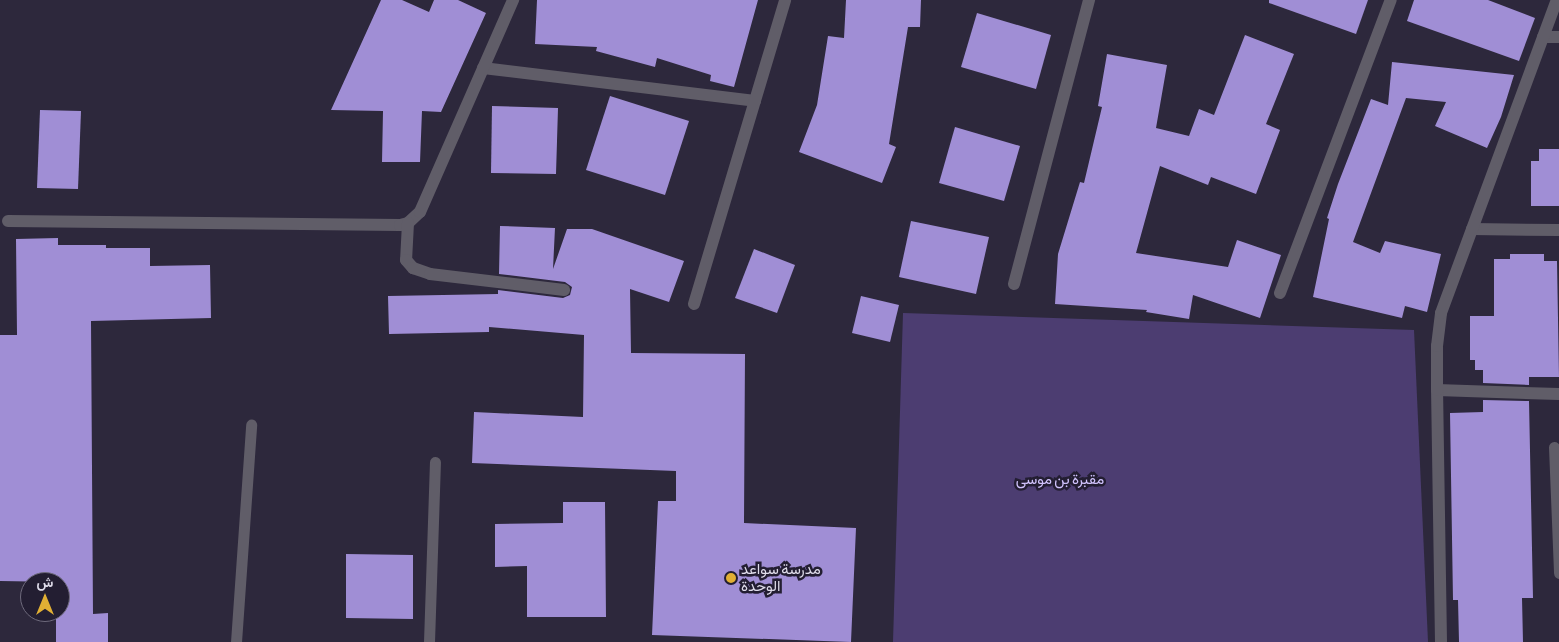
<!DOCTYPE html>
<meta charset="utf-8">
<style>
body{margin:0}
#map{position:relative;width:1559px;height:642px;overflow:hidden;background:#2d283c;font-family:"Sofia Sans Condensed",Vazirmatn,sans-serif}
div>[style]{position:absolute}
.green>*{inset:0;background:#4c3d71}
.building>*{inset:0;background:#a08ed5}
.lane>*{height:11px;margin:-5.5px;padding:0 5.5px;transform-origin:5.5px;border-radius:5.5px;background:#605d68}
.street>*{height:12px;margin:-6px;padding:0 6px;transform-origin:6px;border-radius:6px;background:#605d68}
.dots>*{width:14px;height:14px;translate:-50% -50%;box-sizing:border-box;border:2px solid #231e32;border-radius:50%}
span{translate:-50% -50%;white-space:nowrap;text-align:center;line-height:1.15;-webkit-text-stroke:5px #231e32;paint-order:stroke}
.park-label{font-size:15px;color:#d1c3fd}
.poi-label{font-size:15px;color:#dfdcea}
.left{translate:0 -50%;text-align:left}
.north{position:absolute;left:20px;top:572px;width:50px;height:50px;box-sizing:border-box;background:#231e32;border:1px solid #6e6a7c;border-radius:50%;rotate:0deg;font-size:14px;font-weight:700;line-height:20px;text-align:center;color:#dfdcea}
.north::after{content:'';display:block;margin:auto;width:18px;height:22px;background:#e1af34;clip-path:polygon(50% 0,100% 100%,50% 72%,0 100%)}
</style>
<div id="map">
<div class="green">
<div style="clip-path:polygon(903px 313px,1414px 330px,1428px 642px,893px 642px)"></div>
</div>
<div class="building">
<div style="clip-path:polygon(381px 0,402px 0,429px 12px,434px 0,458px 0,486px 13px,441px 112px,422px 111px,420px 162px,382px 162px,383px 111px,331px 110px)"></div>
<div style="clip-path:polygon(537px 0,758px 0,734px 87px,710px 81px,711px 75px,657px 58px,655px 67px,596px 51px,597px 47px,535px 44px)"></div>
<div style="clip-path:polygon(846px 0,921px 0,920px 27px,908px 27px,889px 144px,896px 147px,882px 183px,799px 152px,817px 105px,828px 36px,844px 38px)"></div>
<div style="clip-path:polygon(1269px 0,1368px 0,1356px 34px,1269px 3px)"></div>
<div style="clip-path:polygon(1414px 0,1488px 0,1535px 18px,1519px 61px,1407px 21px)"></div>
<div style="clip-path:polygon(977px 13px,1051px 35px,1036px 89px,961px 67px)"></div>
<div style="clip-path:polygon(1245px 35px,1294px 54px,1266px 124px,1280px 130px,1256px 194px,1211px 177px,1208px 185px,1160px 166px,1136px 253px,1228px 267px,1237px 240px,1281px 255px,1260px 318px,1193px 295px,1189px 319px,1146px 312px,1147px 310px,1055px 304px,1058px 254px,1080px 182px,1084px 183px,1102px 107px,1098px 106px,1107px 54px,1167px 65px,1156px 128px,1189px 136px,1199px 109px,1214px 115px)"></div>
<div style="clip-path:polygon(1392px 62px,1514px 75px,1501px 117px,1487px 148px,1435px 126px,1446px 102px,1406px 98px,1353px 242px,1380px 253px,1385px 241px,1441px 254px,1427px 312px,1405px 306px,1402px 318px,1313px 297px,1329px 219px,1327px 218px,1338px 184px,1371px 99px,1388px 105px)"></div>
<div style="clip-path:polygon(610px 96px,689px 121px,665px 195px,586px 170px)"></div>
<div style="clip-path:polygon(492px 106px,558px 108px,556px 174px,491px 173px)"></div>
<div style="clip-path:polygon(40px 110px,81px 111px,78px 189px,37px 188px)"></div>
<div style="clip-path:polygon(955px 127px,1020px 146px,1004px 201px,939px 183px)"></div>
<div style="clip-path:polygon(1539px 149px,1559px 149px,1559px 206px,1531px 206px,1531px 161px,1539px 161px)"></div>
<div style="clip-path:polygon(911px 221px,989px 237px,976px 294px,899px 277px)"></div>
<div style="clip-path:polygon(500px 226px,555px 228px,553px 269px,567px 229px,592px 229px,684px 261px,669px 302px,630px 289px,631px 353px,745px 354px,744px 523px,856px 528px,851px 642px,652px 635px,658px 501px,676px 501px,676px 471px,472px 463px,474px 412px,583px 417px,584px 335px,489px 327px,489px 332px,389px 334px,388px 296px,498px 294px,498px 290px,563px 298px,570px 295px,572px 287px,565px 282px,499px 274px)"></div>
<div style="clip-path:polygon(58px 238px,58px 245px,106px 245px,106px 248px,150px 248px,150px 266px,210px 265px,211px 318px,91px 321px,93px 614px,108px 613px,108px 642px,56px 642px,56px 612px,60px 612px,60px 582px,0 581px,0 335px,17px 335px,16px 239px)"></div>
<div style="clip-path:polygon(754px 249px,795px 265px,777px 313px,735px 298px)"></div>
<div style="clip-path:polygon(1510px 254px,1544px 254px,1544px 261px,1557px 261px,1559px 377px,1529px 377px,1529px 385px,1483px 383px,1483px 370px,1475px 370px,1475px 360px,1470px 360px,1470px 316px,1494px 316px,1494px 259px,1510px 259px)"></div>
<div style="clip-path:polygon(861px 296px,899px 305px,890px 342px,852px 333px)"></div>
<div style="clip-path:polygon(1483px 400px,1529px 401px,1533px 598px,1522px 598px,1523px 642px,1459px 642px,1458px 600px,1453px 600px,1450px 413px,1483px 412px)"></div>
<div style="clip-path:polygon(563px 502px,605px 502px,606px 617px,527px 617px,527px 566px,495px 567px,495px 524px,563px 523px)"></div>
<div style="clip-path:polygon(346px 554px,413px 555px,413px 619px,346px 618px)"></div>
</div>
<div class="lane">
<div style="left:1554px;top:447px;width:126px;rotate:87.7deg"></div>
<div style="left:236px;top:642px;width:218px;rotate:-86deg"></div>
<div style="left:429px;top:642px;width:180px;rotate:-88.1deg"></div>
</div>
<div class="street">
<div style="left:1543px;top:37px;width:16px"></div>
<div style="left:483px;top:68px;width:274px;rotate:6.9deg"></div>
<div style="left:8px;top:221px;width:392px;rotate:0.6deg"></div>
<div style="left:400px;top:225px;width:8px;rotate:-14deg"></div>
<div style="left:408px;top:223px;width:16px;rotate:-43deg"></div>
<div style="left:420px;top:212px;width:232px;rotate:-66.3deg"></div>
<div style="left:408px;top:223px;width:37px;rotate:93deg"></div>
<div style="left:406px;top:260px;width:11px;rotate:49deg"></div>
<div style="left:413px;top:268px;width:18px;rotate:19deg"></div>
<div style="left:430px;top:274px;width:135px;rotate:6.8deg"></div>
<div style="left:1472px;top:229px;width:87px;rotate:0.7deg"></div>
<div style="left:1014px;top:284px;width:294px;rotate:-75.2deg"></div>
<div style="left:1280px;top:293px;width:313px;rotate:-69.3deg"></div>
<div style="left:694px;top:304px;width:317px;rotate:-73.3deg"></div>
<div style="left:1437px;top:390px;width:122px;rotate:1.9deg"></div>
<div style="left:1441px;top:642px;width:252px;rotate:-90.9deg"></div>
<div style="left:1437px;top:390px;width:44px;rotate:-90deg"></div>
<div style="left:1437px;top:346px;width:33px;rotate:-83deg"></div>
<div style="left:1441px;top:313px;width:334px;rotate:-69.7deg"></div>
</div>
<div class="dots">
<div style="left:731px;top:578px;background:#e1af34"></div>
</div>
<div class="park-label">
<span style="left:1060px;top:480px">مقبرة بن موسى</span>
</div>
<div class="poi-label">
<span class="left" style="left:741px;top:578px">مدرسة سواعد<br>الوحدة</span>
</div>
<div class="north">ش</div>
</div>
